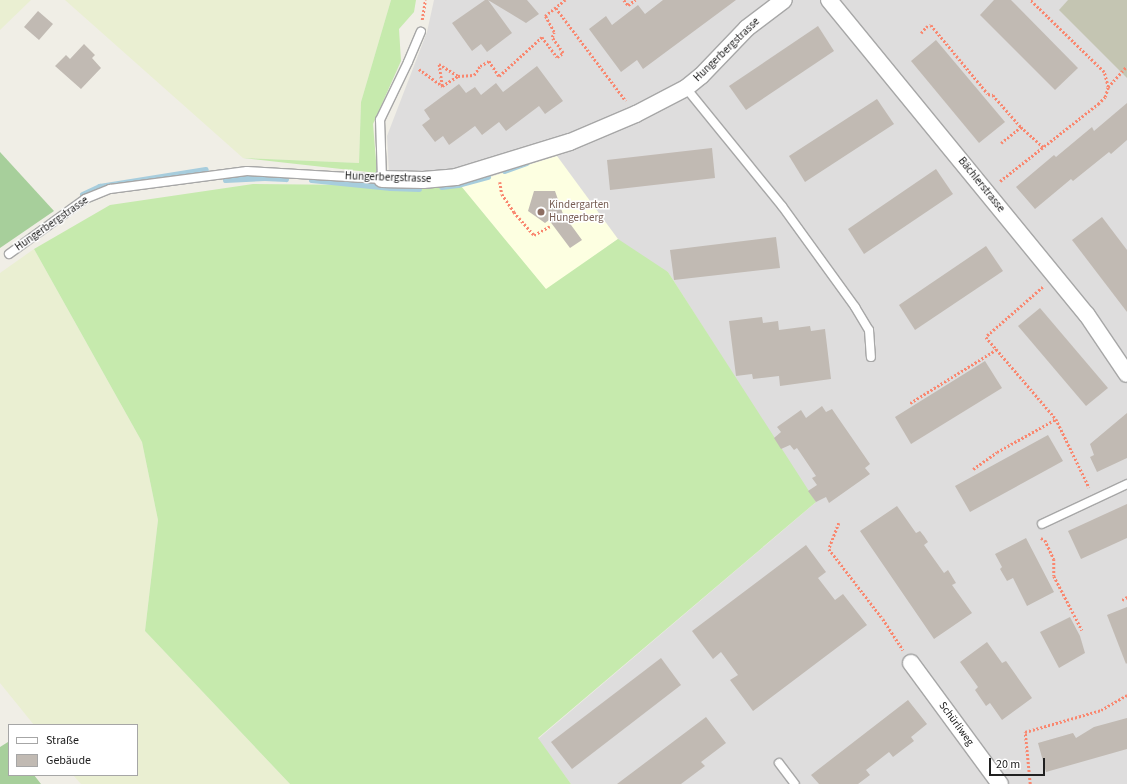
<!DOCTYPE html>
<meta charset="utf-8">
<style>
body{margin:0}
#map{position:relative;width:1127px;height:784px;overflow:hidden;background:#f0eee6;font-family:"Source Sans 3",sans-serif}
div>[style]{position:absolute}
.residential>*{inset:0;background:#dedddd}
.education>*{inset:0;background:#fdffe1}
.construction>*{inset:0;background:#c4c5b2}
.farmland>*{inset:0;background:#eaefd2}
.grass>*{inset:0;background:#c6eaad}
.forest>*{inset:0;background:#a7cf9b}
.stream>*{height:5.5px;margin:-2.75px;padding:0 2.75px;transform-origin:2.75px;border-radius:2.75px;background:#a7cddd}
.building>*{inset:0;background:#c1bab3}
.path>*{height:2.5px;margin-top:-1.25px;transform-origin:0;background:repeating-linear-gradient(90deg,#f9876f 0 2px,transparent 0 4px)}
.roads{filter:drop-shadow(1px 0 #a7a7a7) drop-shadow(-1px 0 #a7a7a7) drop-shadow(0 1px #a7a7a7) drop-shadow(0 -1px #a7a7a7)}
.service>*{height:8px;margin:-4px;padding:0 4px;transform-origin:4px;border-radius:4px;background:#fff}
.minor>*{height:16px;margin:-8px;padding:0 8px;transform-origin:8px;border-radius:8px;background:#fff}
.dots>*{width:11px;height:11px;translate:-50% -50%;box-sizing:border-box;border:2px solid #fff;border-radius:50%}
span{translate:-50% -50%;white-space:nowrap;text-align:center;line-height:1.15;-webkit-text-stroke:3px #fff;paint-order:stroke}
.street-label{font-size:11px;color:#202020}
.education-label{font-size:11px;color:#785e54}
.left{translate:0 -50%;text-align:left}
.legend{position:absolute;left:8px;top:724px;width:130px;height:52px;box-sizing:border-box;background:#fff;border:1px solid #a6a6a6;margin:0;padding:5px 7px;list-style:none;font-size:12px;color:#202020}
.legend li{display:flex;align-items:center;gap:8px;height:20px}
.legend b{width:20px;border:1px solid #a6a6a6}
.scale{position:absolute;left:989px;top:758px;width:56px;height:18px;box-sizing:border-box;border:2px solid #202020;border-top:0;padding-left:5px;font-size:12px;line-height:14px;white-space:nowrap;color:#202020;-webkit-text-stroke:3px #fff;paint-order:stroke}
</style>
<div id="map">
<div class="residential">
<div style="clip-path:polygon(434px 0,1127px 0,1127px 784px,571px 784px,538px 739px,815px 503px,668px 272px,461px 186px,389px 174px,387px 136px,427px 32px)"></div>
</div>
<div class="education">
<div style="clip-path:polygon(557px 156px,618px 239px,546px 290px,461px 186px)"></div>
</div>
<div class="construction">
<div style="clip-path:polygon(1068px 0,1127px 0,1127px 78px,1059px 10px)"></div>
</div>
<div class="farmland">
<div style="clip-path:polygon(0 0,31px 0,0 30px)"></div>
<div style="clip-path:polygon(65px 0,391px 0,361px 102px,359px 163px,243px 158px)"></div>
<div style="clip-path:polygon(34px 249px,142px 442px,158px 520px,145px 631px,290px 784px,81px 784px,73px 775px,137px 775px,137px 725px,34px 725px,0 683px,0 273px)"></div>
</div>
<div class="grass">
<div style="clip-path:polygon(391px 0,416px 0,414px 12px,399px 29px,401px 61px,373px 124px,377px 173px,243px 158px,359px 163px,361px 102px)"></div>
<div style="clip-path:polygon(253px 184px,461px 186px,546px 289px,618px 239px,668px 272px,816px 502px,538px 738px,571px 784px,290px 784px,145px 631px,158px 520px,142px 442px,34px 249px,110px 205px)"></div>
</div>
<div class="forest">
<div style="clip-path:polygon(0 152px,54px 211px,0 248px)"></div>
<div style="clip-path:polygon(8px 742px,9px 775px,34px 775px,41px 784px,0 784px,0 747px)"></div>
</div>
<div class="stream">
<div style="left:505px;top:171px;width:23px;rotate:-20deg"></div>
<div style="left:226px;top:180px;width:39px;rotate:-3deg"></div>
<div style="left:265px;top:178px;width:21px;rotate:3deg"></div>
<div style="left:312px;top:180px;width:79px;rotate:5.8deg"></div>
<div style="left:391px;top:188px;width:28px;rotate:2deg"></div>
<div style="left:442px;top:187px;width:16px;rotate:-7deg"></div>
<div style="left:458px;top:185px;width:31px;rotate:-15deg"></div>
<div style="left:83px;top:195px;width:19px;rotate:-25deg"></div>
<div style="left:100px;top:187px;width:107px;rotate:-9.1deg"></div>
</div>
<div class="building">
<div style="clip-path:polygon(485px 0,527px 0,539px 14px,526px 23px,488px 0,512px 33px,487px 52px,481px 44px,472px 51px,452px 23px)"></div>
<div style="clip-path:polygon(663px 0,736px 0,643px 69px,637px 60px,621px 72px,589px 29px,606px 16px,612px 25px,638px 5px,645px 14px)"></div>
<div style="clip-path:polygon(994px 0,1011px 0,1078px 68px,1055px 90px,980px 15px)"></div>
<div style="clip-path:polygon(38px 11px,53px 24px,39px 40px,24px 27px)"></div>
<div style="clip-path:polygon(818px 26px,834px 51px,746px 110px,729px 86px)"></div>
<div style="clip-path:polygon(936px 40px,1005px 122px,979px 143px,911px 61px)"></div>
<div style="clip-path:polygon(84px 44px,95px 55px,92px 58px,101px 68px,81px 89px,55px 66px,66px 55px,70px 59px)"></div>
<div style="clip-path:polygon(537px 66px,563px 101px,545px 114px,539px 106px,506px 131px,499px 122px,482px 135px,475px 126px,449px 145px,443px 136px,435px 142px,422px 125px,430px 119px,424px 110px,459px 84px,466px 93px,475px 87px,481px 95px,496px 83px,503px 92px)"></div>
<div style="clip-path:polygon(877px 99px,894px 124px,805px 182px,789px 156px)"></div>
<div style="clip-path:polygon(1127px 103px,1127px 140px,1111px 154px,1109px 152px,1073px 181px,1071px 179px,1035px 209px,1016px 187px,1054px 155px,1056px 157px,1092px 127px,1094px 131px)"></div>
<div style="clip-path:polygon(712px 148px,715px 178px,610px 190px,607px 160px)"></div>
<div style="clip-path:polygon(936px 169px,953px 194px,864px 254px,848px 229px)"></div>
<div style="clip-path:polygon(534px 191px,555px 191px,563px 214px,582px 240px,570px 248px,549px 220px,545px 223px,528px 211px)"></div>
<div style="clip-path:polygon(1102px 217px,1127px 250px,1127px 312px,1072px 240px)"></div>
<div style="clip-path:polygon(776px 237px,780px 268px,674px 280px,670px 250px)"></div>
<div style="clip-path:polygon(986px 246px,1003px 271px,915px 330px,899px 305px)"></div>
<div style="clip-path:polygon(1040px 308px,1108px 388px,1086px 406px,1018px 326px)"></div>
<div style="clip-path:polygon(762px 317px,763px 323px,778px 321px,779px 330px,810px 326px,811px 331px,825px 329px,831px 379px,780px 386px,779px 376px,753px 379px,752px 374px,736px 376px,729px 321px)"></div>
<div style="clip-path:polygon(985px 361px,1002px 388px,911px 444px,895px 417px)"></div>
<div style="clip-path:polygon(822px 406px,826px 412px,832px 409px,870px 464px,865px 468px,870px 474px,829px 503px,826px 497px,816px 502px,808px 491px,817px 485px,812px 478px,816px 476px,797px 448px,794px 450px,790px 445px,781px 449px,774px 438px,781px 432px,777px 427px,801px 410px,806px 418px)"></div>
<div style="clip-path:polygon(1127px 413px,1127px 458px,1097px 472px,1090px 457px,1094px 455px,1090px 444px)"></div>
<div style="clip-path:polygon(1048px 435px,1063px 461px,970px 512px,955px 486px)"></div>
<div style="clip-path:polygon(1127px 504px,1127px 538px,1081px 559px,1068px 531px)"></div>
<div style="clip-path:polygon(897px 506px,916px 533px,920px 531px,924px 536px,928px 542px,924px 545px,944px 573px,948px 570px,956px 583px,952px 585px,972px 613px,934px 639px,860px 531px)"></div>
<div style="clip-path:polygon(1026px 538px,1054px 592px,1027px 606px,1013px 578px,1007px 581px,1000px 569px,1002px 567px,995px 554px)"></div>
<div style="clip-path:polygon(806px 545px,826px 572px,818px 578px,835px 600px,843px 594px,867px 625px,753px 711px,730px 680px,738px 675px,721px 652px,713px 659px,692px 631px)"></div>
<div style="clip-path:polygon(1127px 607px,1127px 663px,1126px 664px,1107px 615px)"></div>
<div style="clip-path:polygon(1070px 617px,1080px 636px,1085px 653px,1059px 668px,1040px 632px)"></div>
<div style="clip-path:polygon(987px 642px,1002px 663px,1006px 661px,1032px 698px,1002px 720px,990px 703px,986px 706px,975px 690px,978px 687px,960px 662px)"></div>
<div style="clip-path:polygon(661px 658px,681px 685px,572px 769px,551px 742px)"></div>
<div style="clip-path:polygon(908px 700px,927px 724px,911px 737px,914px 741px,893px 757px,889px 752px,866px 770px,870px 775px,858px 784px,819px 784px,811px 775px)"></div>
<div style="clip-path:polygon(706px 717px,726px 743px,701px 762px,705px 766px,681px 784px,617px 784px)"></div>
<div style="clip-path:polygon(1127px 718px,1127px 749px,1046px 772px,1038px 743px,1073px 733px,1076px 738px,1094px 727px)"></div>
</div>
<div class="path">
<div style="left:624px;top:0;width:6px;rotate:51deg"></div>
<div style="left:628px;top:5px;width:9px;rotate:-36deg"></div>
<div style="left:556px;top:8px;width:116px;rotate:53deg"></div>
<div style="left:422px;top:20px;width:20px;rotate:-81deg"></div>
<div style="left:921px;top:33px;width:8px;rotate:-50deg"></div>
<div style="left:926px;top:27px;width:5px;rotate:-22deg"></div>
<div style="left:931px;top:25px;width:89px;rotate:50.4deg"></div>
<div style="left:988px;top:94px;width:5px;rotate:11deg"></div>
<div style="left:993px;top:95px;width:43px;rotate:48.8deg"></div>
<div style="left:1021px;top:127px;width:30px;rotate:42deg"></div>
<div style="left:419px;top:69px;width:29px;rotate:36deg"></div>
<div style="left:442px;top:86px;width:22px;rotate:-98deg"></div>
<div style="left:439px;top:64px;width:22px;rotate:32deg"></div>
<div style="left:458px;top:76px;width:16px;rotate:-4deg"></div>
<div style="left:474px;top:75px;width:11px;rotate:-56deg"></div>
<div style="left:480px;top:66px;width:10px;rotate:-29deg"></div>
<div style="left:489px;top:61px;width:18px;rotate:56deg"></div>
<div style="left:499px;top:76px;width:58px;rotate:-42.2deg"></div>
<div style="left:542px;top:37px;width:25px;rotate:53deg"></div>
<div style="left:557px;top:57px;width:7px;rotate:-34deg"></div>
<div style="left:563px;top:53px;width:19px;rotate:-125deg"></div>
<div style="left:552px;top:37px;width:5px;rotate:-68deg"></div>
<div style="left:554px;top:32px;width:18px;rotate:-119deg"></div>
<div style="left:545px;top:16px;width:26px;rotate:-39deg"></div>
<div style="left:442px;top:86px;width:19px;rotate:-32deg"></div>
<div style="left:1108px;top:87px;width:28px;rotate:-48deg"></div>
<div style="left:1001px;top:143px;width:26px;rotate:-39deg"></div>
<div style="left:1000px;top:181px;width:125px;rotate:-38.2deg"></div>
<div style="left:1098px;top:104px;width:10px;rotate:-45deg"></div>
<div style="left:1105px;top:97px;width:10px;rotate:-73deg"></div>
<div style="left:1108px;top:87px;width:16px;rotate:-105deg"></div>
<div style="left:1104px;top:72px;width:103px;rotate:-135.8deg"></div>
<div style="left:500px;top:182px;width:12px;rotate:81deg"></div>
<div style="left:502px;top:194px;width:22px;rotate:56deg"></div>
<div style="left:514px;top:212px;width:30px;rotate:49deg"></div>
<div style="left:534px;top:235px;width:18px;rotate:-29deg"></div>
<div style="left:1043px;top:287px;width:76px;rotate:138.7deg"></div>
<div style="left:986px;top:337px;width:108px;rotate:49.5deg"></div>
<div style="left:1056px;top:419px;width:76px;rotate:64.1deg"></div>
<div style="left:910px;top:403px;width:102px;rotate:-31.8deg"></div>
<div style="left:973px;top:469px;width:29px;rotate:-35deg"></div>
<div style="left:997px;top:452px;width:68px;rotate:-29.2deg"></div>
<div style="left:839px;top:523px;width:28px;rotate:111deg"></div>
<div style="left:829px;top:549px;width:88px;rotate:52.4deg"></div>
<div style="left:883px;top:619px;width:37px;rotate:57deg"></div>
<div style="left:1041px;top:538px;width:4px;rotate:27deg"></div>
<div style="left:1045px;top:540px;width:21px;rotate:65deg"></div>
<div style="left:1054px;top:559px;width:17px;rotate:90deg"></div>
<div style="left:1054px;top:576px;width:61px;rotate:62.6deg"></div>
<div style="left:1122px;top:600px;width:6px;rotate:-31deg"></div>
<div style="left:1030px;top:784px;width:52px;rotate:-95.5deg"></div>
<div style="left:1025px;top:732px;width:79px;rotate:-16.1deg"></div>
<div style="left:1101px;top:710px;width:30px;rotate:-30deg"></div>
</div>
<div class="roads">
<div class="service">
<div style="left:686px;top:88px;width:152px;rotate:50.9deg"></div>
<div style="left:782px;top:206px;width:125px;rotate:54.1deg"></div>
<div style="left:855px;top:307px;width:27px;rotate:59deg"></div>
<div style="left:869px;top:330px;width:27px;rotate:86deg"></div>
<div style="left:9px;top:254px;width:94px;rotate:-35.9deg"></div>
<div style="left:85px;top:199px;width:27px;rotate:-22deg"></div>
<div style="left:110px;top:189px;width:138px;rotate:-7.5deg"></div>
<div style="left:247px;top:171px;width:135px;rotate:3.4deg"></div>
<div style="left:382px;top:179px;width:59px;rotate:-91.9deg"></div>
<div style="left:380px;top:120px;width:64px;rotate:-64.2deg"></div>
<div style="left:408px;top:62px;width:33px;rotate:-67deg"></div>
<div style="left:1042px;top:524px;width:94px;rotate:-25.2deg"></div>
<div style="left:779px;top:763px;width:26px;rotate:53deg"></div>
</div>
<div class="minor">
<div style="left:829px;top:0;width:407px;rotate:50.7deg"></div>
<div style="left:1087px;top:315px;width:71px;rotate:55.9deg"></div>
<div style="left:382px;top:179px;width:41px;rotate:1.4deg"></div>
<div style="left:423px;top:180px;width:33px;rotate:-5deg"></div>
<div style="left:456px;top:177px;width:119px;rotate:-17.1deg"></div>
<div style="left:570px;top:142px;width:72px;rotate:-23deg"></div>
<div style="left:636px;top:114px;width:56px;rotate:-27.5deg"></div>
<div style="left:686px;top:88px;width:19px;rotate:-39deg"></div>
<div style="left:701px;top:76px;width:66px;rotate:-46.2deg"></div>
<div style="left:747px;top:28px;width:46px;rotate:-37.1deg"></div>
<div style="left:911px;top:663px;width:150px;rotate:53.7deg"></div>
</div>
</div>
<div class="dots">
<div style="left:541px;top:212px;background:#8d6e63"></div>
</div>
<div class="street-label">
<span style="left:727px;top:50px;rotate:-44deg">Hungerbergstrasse</span>
<span style="left:388px;top:178px;rotate:2deg">Hungerbergstrasse</span>
<span style="left:981px;top:185px;rotate:51deg">Bächlerstrasse</span>
<span style="left:52px;top:224px;rotate:-35deg">Hungerbergstrasse</span>
<span style="left:956px;top:724px;rotate:54deg">Schürliweg</span>
</div>
<div class="education-label">
<span class="left" style="left:549px;top:212px">Kindergarten<br>Hungerberg</span>
</div>
<ul class="legend">
<li><b style="height:5px;background:#fff"></b>Straße</li>
<li><b style="height:11px;background:#c1bab3"></b>Gebäude</li>
</ul>
<div class="scale">20 m</div>
</div>
